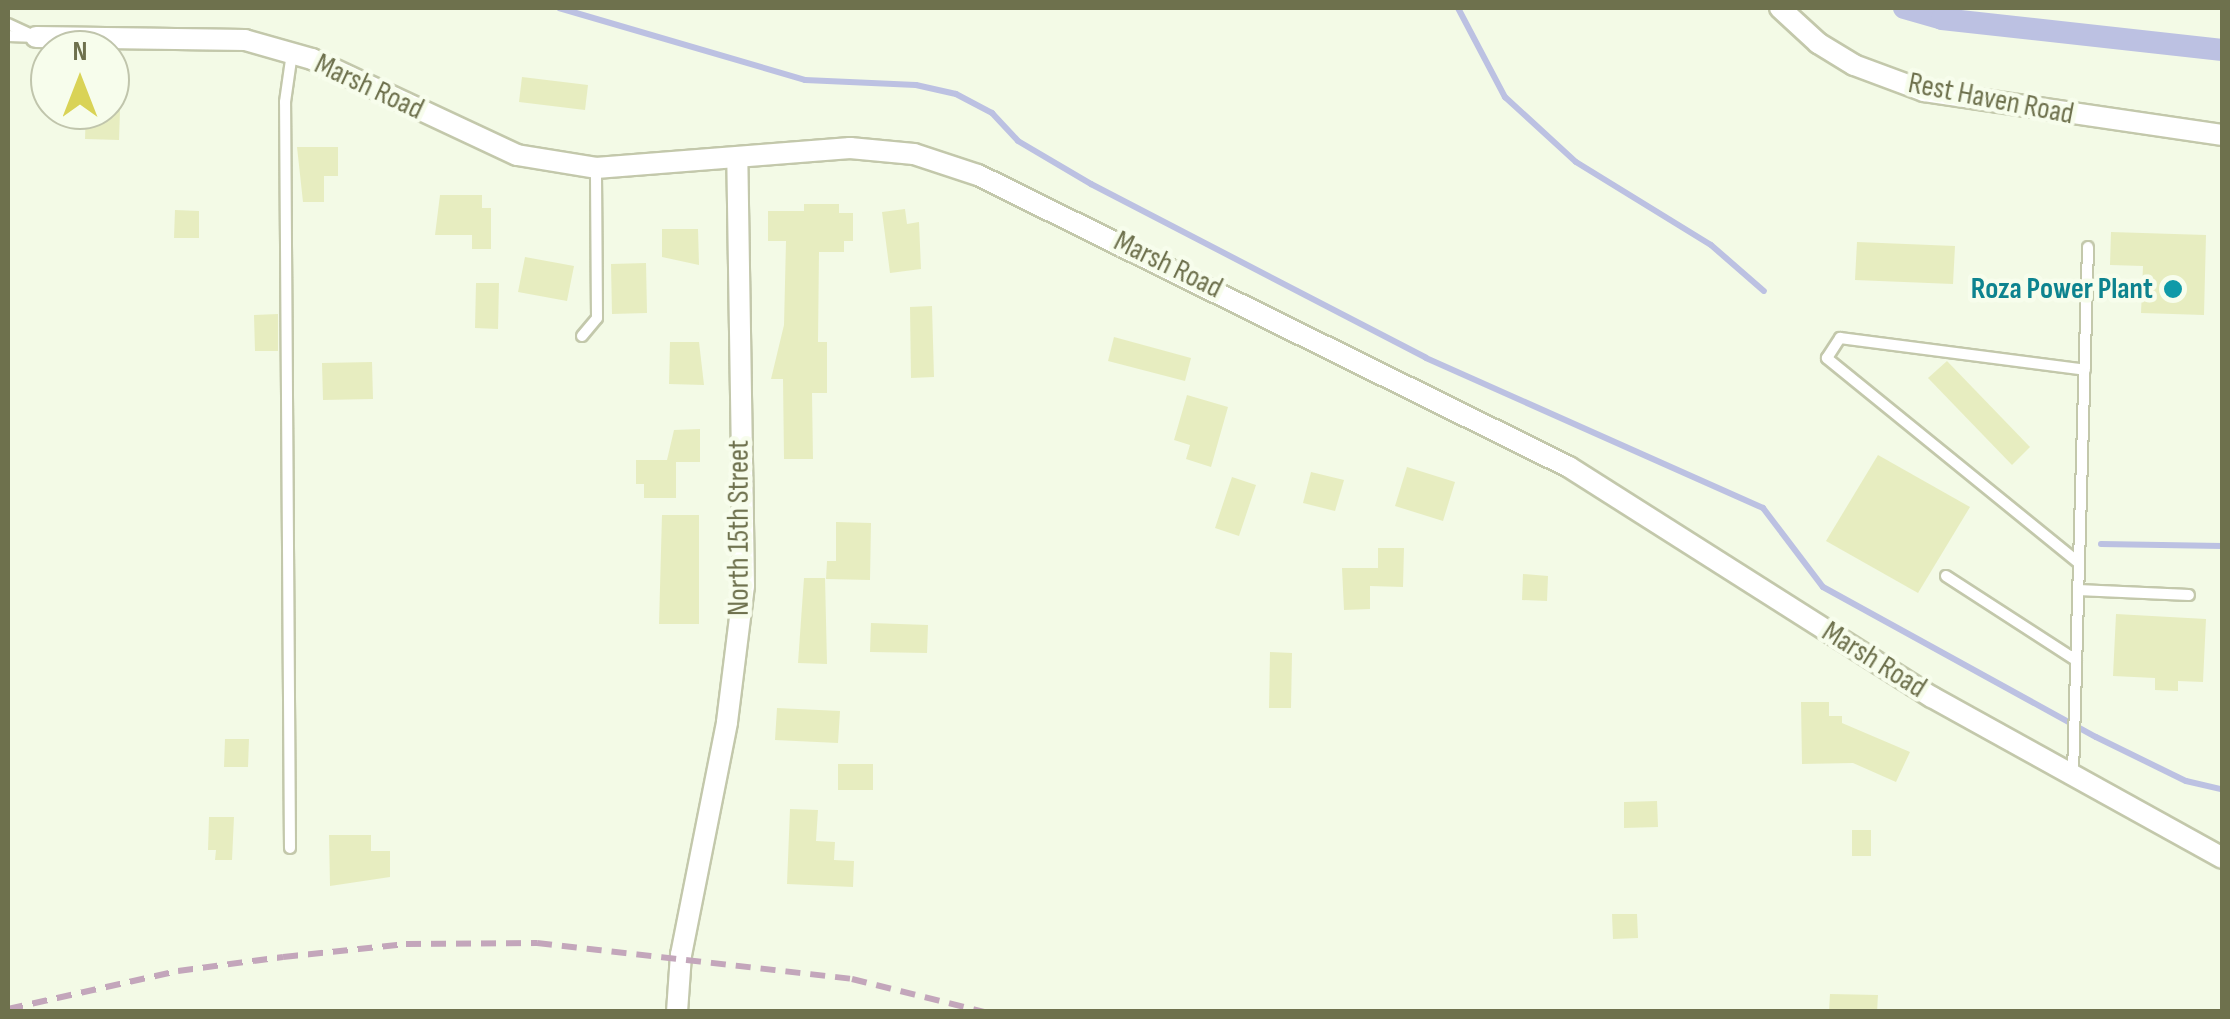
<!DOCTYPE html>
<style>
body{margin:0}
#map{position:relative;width:2230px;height:1019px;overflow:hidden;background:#f3fae6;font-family:"Sofia Sans Condensed",sans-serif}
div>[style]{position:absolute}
.stream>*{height:6px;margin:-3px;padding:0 3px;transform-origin:3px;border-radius:3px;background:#bcc1e2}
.canal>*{height:22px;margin:-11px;padding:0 11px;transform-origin:11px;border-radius:11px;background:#bcc1e2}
.building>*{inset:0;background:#e7edc0}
.roads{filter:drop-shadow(2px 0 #c3c8ab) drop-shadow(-2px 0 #c3c8ab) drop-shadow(0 2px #c3c8ab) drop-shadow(0 -2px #c3c8ab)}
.lane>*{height:10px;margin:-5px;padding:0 5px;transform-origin:5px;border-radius:5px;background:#fff}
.street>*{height:20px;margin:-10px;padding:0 10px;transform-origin:10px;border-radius:10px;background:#fff}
.rail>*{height:6px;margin-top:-3px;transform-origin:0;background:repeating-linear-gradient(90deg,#c3a6bb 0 15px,transparent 0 25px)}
.dots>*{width:28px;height:28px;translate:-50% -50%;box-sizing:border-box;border:5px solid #f7fdec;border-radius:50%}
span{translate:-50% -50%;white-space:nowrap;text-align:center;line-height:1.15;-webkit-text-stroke:9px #f7fdec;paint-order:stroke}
.street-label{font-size:30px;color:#6e714d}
.culture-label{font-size:30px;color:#0d838f;font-weight:700}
.right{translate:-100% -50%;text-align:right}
.frame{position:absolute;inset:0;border:10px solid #6e714d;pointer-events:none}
.north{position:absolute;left:30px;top:30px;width:100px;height:100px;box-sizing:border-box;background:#f7fdec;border:2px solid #c0c5ac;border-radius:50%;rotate:0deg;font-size:28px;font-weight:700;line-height:40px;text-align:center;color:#6e714d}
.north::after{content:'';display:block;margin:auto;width:35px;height:45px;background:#d9d356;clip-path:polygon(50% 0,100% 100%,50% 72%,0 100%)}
</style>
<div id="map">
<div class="stream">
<div style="left:559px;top:8px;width:256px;rotate:16.3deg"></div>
<div style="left:805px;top:80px;width:111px;rotate:2.6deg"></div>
<div style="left:916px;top:85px;width:41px;rotate:12.7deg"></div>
<div style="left:956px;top:94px;width:41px;rotate:27.8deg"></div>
<div style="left:992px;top:113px;width:38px;rotate:47deg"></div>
<div style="left:1018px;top:141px;width:85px;rotate:30.5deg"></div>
<div style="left:1091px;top:184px;width:377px;rotate:27.4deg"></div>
<div style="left:1426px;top:358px;width:369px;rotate:24deg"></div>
<div style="left:1763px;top:508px;width:99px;rotate:52.8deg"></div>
<div style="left:1823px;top:587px;width:311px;rotate:28.8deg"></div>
<div style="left:2096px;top:737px;width:100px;rotate:26.1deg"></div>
<div style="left:2186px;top:781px;width:37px;rotate:13deg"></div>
<div style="left:1458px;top:8px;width:101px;rotate:62.2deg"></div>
<div style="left:1505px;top:97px;width:96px;rotate:42.5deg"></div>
<div style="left:1576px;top:162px;width:158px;rotate:31.6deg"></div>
<div style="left:1711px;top:245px;width:70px;rotate:41deg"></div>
<div style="left:2101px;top:544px;width:121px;rotate:0.9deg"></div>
</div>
<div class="canal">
<div style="left:1904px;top:8px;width:40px;rotate:16deg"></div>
<div style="left:1942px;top:19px;width:282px;rotate:6.3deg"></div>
</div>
<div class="building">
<div style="clip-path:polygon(522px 77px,588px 85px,585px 110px,519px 102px)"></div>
<div style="clip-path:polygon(86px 110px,120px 110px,119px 140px,85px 139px)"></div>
<div style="clip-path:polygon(297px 147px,338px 147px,338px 176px,324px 176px,324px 202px,303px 202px)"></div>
<div style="clip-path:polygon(440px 195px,482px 195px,482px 208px,491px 208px,491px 249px,472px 249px,472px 235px,435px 235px)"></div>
<div style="clip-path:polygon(804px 204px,839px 204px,839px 213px,853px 213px,853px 241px,844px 241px,844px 252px,819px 252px,818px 342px,827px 342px,827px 393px,812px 393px,813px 459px,784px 459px,783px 379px,771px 379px,784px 325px,786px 241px,768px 241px,768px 211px,804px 211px)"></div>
<div style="clip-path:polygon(905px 209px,907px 224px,919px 222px,921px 269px,890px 273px,882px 212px)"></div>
<div style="clip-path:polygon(175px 210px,199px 211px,199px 238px,174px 238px)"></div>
<div style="clip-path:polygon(662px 229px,698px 229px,699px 265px,662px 257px)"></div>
<div style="clip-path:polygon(2111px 232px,2206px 235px,2204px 315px,2141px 313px,2143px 266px,2110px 265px)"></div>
<div style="clip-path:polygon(1857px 242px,1955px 246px,1953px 284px,1855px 280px)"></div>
<div style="clip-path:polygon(525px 257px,574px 266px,567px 301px,518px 292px)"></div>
<div style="clip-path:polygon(646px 263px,647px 313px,612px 314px,611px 264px)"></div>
<div style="clip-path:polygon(476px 283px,499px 283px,498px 329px,475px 328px)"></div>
<div style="clip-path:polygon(932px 306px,934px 377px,911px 378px,910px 307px)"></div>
<div style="clip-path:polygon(278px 314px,278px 351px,255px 351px,254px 315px)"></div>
<div style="clip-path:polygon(1114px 337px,1191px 358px,1185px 381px,1108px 361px)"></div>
<div style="clip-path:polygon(670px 342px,699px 342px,704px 385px,669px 384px)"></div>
<div style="clip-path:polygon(1947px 361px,2030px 447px,2012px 465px,1928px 378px)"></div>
<div style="clip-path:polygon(372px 362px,373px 399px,323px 400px,322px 363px)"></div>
<div style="clip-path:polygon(1187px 395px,1228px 407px,1211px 467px,1186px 459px,1190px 445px,1174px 440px)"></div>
<div style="clip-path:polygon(700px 429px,700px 462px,676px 462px,676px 498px,644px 498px,644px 484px,636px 484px,636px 460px,667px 460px,674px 430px)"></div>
<div style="clip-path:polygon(1878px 455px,1970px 507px,1918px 593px,1826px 541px)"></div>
<div style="clip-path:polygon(1407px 467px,1455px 482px,1443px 521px,1395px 506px)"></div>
<div style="clip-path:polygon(1311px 472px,1344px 480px,1335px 511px,1303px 503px)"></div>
<div style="clip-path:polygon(1232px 477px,1256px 485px,1239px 536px,1215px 528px)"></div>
<div style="clip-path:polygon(662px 515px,699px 515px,699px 624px,659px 624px)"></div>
<div style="clip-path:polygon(836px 522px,871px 523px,870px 580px,826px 579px,827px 561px,836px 561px)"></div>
<div style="clip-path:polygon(1378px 548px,1404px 548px,1403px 587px,1370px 586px,1370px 609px,1344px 610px,1342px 568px,1378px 568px)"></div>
<div style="clip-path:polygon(1523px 574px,1548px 576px,1547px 601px,1522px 600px)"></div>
<div style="clip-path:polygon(804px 578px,825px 578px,827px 664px,798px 663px)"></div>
<div style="clip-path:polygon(2116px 614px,2206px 619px,2203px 682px,2178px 681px,2178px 691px,2155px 690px,2155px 678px,2113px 676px)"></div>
<div style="clip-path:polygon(871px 623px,928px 625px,927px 653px,870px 652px)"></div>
<div style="clip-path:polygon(1270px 652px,1292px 653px,1291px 708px,1269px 708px)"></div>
<div style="clip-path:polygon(1801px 702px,1829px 702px,1829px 716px,1842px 716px,1842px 723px,1910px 752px,1896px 782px,1853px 763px,1802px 764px)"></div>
<div style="clip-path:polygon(777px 708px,840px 711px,838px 743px,775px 740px)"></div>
<div style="clip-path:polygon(225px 739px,249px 739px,248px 767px,224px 767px)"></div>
<div style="clip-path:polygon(838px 764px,873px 764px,873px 790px,838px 790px)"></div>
<div style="clip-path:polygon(1657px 801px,1658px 827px,1624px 828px,1624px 802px)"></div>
<div style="clip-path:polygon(790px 809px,818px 810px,816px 841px,835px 842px,834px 860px,854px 861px,853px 887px,787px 884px)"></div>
<div style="clip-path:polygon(209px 817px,234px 817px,232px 860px,215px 860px,216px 850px,208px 850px)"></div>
<div style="clip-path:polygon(1852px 830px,1871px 830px,1871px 856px,1852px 856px)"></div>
<div style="clip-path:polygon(329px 835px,371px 835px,371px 851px,390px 851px,390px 877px,330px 886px)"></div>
<div style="clip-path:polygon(1612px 914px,1637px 914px,1638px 938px,1613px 939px)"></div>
<div style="clip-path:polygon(1830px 994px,1878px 995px,1877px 1012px,1829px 1012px)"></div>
</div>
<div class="roads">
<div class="lane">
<div style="left:8px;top:24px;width:31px;rotate:25deg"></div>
<div style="left:8px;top:36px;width:23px;rotate:2deg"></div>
<div style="left:582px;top:336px;width:23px;rotate:-50deg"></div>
<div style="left:597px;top:318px;width:150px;rotate:-90.4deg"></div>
<div style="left:2079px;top:563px;width:325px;rotate:-140.9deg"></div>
<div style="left:1827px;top:358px;width:24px;rotate:-57deg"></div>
<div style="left:1840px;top:338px;width:247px;rotate:7.4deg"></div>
<div style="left:1946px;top:576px;width:155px;rotate:32.9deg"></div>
<div style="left:2078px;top:590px;width:111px;rotate:2.6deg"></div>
<div style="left:2073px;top:774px;width:527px;rotate:-88.37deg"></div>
<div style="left:290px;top:848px;width:746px;rotate:-90.38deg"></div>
<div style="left:285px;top:102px;width:49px;rotate:-81.9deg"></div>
</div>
<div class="street">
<div style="left:1780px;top:8px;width:52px;rotate:42.6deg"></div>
<div style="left:1818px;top:43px;width:42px;rotate:31.4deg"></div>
<div style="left:1854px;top:65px;width:75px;rotate:20.4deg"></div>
<div style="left:1924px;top:91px;width:301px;rotate:8.4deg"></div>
<div style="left:36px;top:37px;width:209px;rotate:0.8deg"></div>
<div style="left:245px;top:40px;width:70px;rotate:15.8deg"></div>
<div style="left:312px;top:59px;width:226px;rotate:25.1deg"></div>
<div style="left:517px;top:155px;width:80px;rotate:9.3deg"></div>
<div style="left:596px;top:168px;width:255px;rotate:-4.5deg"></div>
<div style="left:850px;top:148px;width:64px;rotate:5.4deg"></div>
<div style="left:914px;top:154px;width:67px;rotate:18.2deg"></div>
<div style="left:978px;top:175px;width:659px;rotate:26.29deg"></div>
<div style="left:1569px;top:467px;width:430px;rotate:32.4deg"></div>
<div style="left:1932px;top:697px;width:332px;rotate:29deg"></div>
<div style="left:677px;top:1012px;width:57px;rotate:-86deg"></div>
<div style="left:681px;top:955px;width:237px;rotate:-78.8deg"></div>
<div style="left:727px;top:722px;width:137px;rotate:-82.9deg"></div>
<div style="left:744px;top:586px;width:428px;rotate:-90.9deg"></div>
</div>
</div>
<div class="rail">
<div style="left:8px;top:1009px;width:174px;rotate:-12.6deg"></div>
<div style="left:178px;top:971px;width:106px;rotate:-7.6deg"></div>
<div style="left:283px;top:957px;width:124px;rotate:-6deg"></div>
<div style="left:406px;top:944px;width:131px;rotate:-0.4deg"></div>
<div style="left:537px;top:943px;width:317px;rotate:6.5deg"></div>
<div style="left:852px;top:979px;width:136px;rotate:14deg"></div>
</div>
<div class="dots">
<div style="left:2173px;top:289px;background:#0f9aa8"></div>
</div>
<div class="street-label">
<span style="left:369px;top:87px;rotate:25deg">Marsh Road</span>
<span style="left:1991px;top:99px;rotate:11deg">Rest Haven Road</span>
<span style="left:1168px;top:265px;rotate:26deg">Marsh Road</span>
<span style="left:739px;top:528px;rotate:-90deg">North 15th Street</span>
<span style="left:1874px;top:660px;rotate:32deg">Marsh Road</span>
</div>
<div class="culture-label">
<span class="right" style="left:2153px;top:289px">Roza Power Plant</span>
</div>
<div class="frame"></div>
<div class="north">N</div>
</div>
